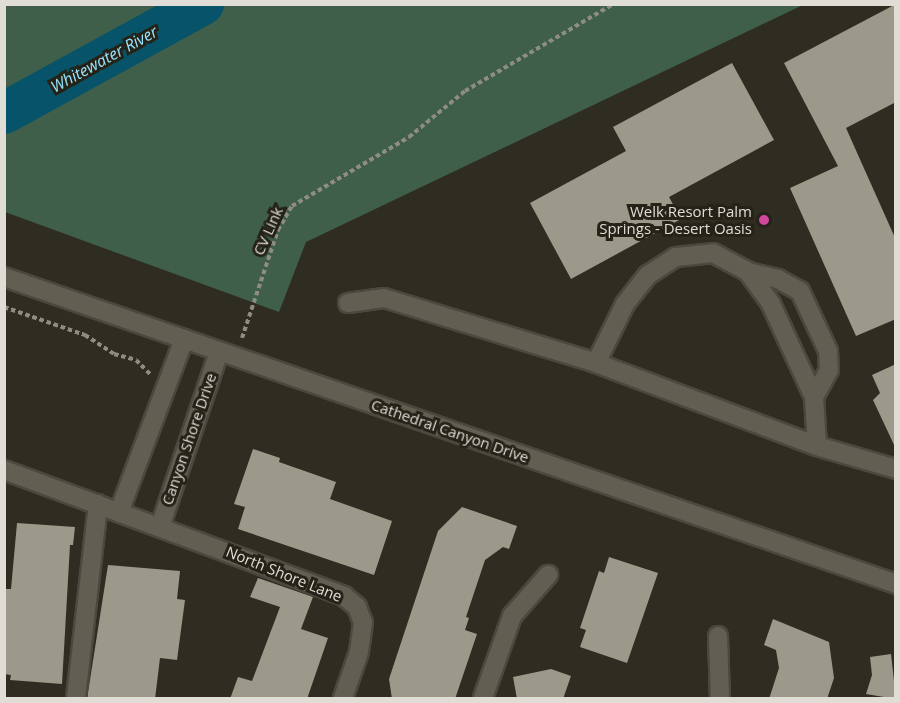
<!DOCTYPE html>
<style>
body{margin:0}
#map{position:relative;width:900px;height:703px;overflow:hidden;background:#2f2d21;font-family:"Open Sans",sans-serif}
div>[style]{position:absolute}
.green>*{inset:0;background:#3f5f4b}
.river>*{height:42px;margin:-21px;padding:0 21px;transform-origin:21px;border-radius:21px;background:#07546a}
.building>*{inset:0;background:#9c998b}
.path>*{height:4px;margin-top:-2px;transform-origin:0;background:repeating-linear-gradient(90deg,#8e8c83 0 4.5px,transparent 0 7.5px)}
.roads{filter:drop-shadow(2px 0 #4b493f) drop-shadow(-2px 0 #4b493f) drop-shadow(0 2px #4b493f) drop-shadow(0 -2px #4b493f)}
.minor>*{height:18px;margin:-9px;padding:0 9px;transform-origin:9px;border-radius:9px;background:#625f52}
.dots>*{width:16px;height:16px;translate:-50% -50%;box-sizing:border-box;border:3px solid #252318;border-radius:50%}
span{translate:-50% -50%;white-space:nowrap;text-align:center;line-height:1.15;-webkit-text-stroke:6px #252318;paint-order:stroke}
.poi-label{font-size:15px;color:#dfddd6}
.right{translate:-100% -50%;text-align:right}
.street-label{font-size:15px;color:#dfddd6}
.water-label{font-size:16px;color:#97e3fe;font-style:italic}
.frame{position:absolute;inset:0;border:6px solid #dfddd6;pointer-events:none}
</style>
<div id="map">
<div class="green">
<div style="clip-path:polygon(4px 5px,5px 4px,803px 5px,306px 242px,279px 312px,5px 212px)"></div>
</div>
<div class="river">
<div style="left:4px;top:113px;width:227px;rotate:-28.7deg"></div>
</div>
<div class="building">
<div style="clip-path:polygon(896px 4px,896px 102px,846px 128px,896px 240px,896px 319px,856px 336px,790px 188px,838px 166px,784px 63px)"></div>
<div style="clip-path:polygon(732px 63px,774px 140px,669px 197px,681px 219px,571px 279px,530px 203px,626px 151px,613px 127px)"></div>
<div style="clip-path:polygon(896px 364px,896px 449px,873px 400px,880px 393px,872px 375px)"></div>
<div style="clip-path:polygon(253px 449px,280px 458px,279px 462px,336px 482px,330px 499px,392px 521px,374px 575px,238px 529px,245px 507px,234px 504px)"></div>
<div style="clip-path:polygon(462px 507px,517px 526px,509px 549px,503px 547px,485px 560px,466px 617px,469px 618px,465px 630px,477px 634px,455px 699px,392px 699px,389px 679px,438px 531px)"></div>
<div style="clip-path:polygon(17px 523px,75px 527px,73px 545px,70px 545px,62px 684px,10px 680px,11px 675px,4px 674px,4px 589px,11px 589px)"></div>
<div style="clip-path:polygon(609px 557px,658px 573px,627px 663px,580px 647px,586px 630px,580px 628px,599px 571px,604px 573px)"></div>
<div style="clip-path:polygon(108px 565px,180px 571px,177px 599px,185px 600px,177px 660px,160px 658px,155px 699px,87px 699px)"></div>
<div style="clip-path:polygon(258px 578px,313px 597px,301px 629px,328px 638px,307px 699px,230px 699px,238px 677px,252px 681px,280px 607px,250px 597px)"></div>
<div style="clip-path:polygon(773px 619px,829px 642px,834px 678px,827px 699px,769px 699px,779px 668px,776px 650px,764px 645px)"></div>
<div style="clip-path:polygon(891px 654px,896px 699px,866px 694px,872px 675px,870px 657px)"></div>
<div style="clip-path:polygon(551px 669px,571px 676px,563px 699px,517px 699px,513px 677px)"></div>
</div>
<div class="path">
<div style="left:4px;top:307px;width:86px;rotate:19.1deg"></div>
<div style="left:85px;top:335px;width:35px;rotate:33deg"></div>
<div style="left:114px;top:354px;width:23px;rotate:15deg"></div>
<div style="left:136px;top:360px;width:20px;rotate:45deg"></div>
<div style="left:242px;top:338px;width:114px;rotate:-71.6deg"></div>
<div style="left:278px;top:230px;width:28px;rotate:-60deg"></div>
<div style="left:292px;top:206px;width:136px;rotate:-30.5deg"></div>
<div style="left:409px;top:137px;width:72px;rotate:-39.4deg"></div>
<div style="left:465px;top:91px;width:172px;rotate:-30.4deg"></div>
</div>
<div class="roads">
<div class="minor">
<div style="left:748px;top:272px;width:31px;rotate:13deg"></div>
<div style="left:778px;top:279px;width:25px;rotate:29deg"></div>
<div style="left:800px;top:291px;width:66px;rotate:65deg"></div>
<div style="left:828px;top:351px;width:19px;rotate:87deg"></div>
<div style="left:829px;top:370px;width:31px;rotate:119deg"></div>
<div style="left:4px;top:277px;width:943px;rotate:18.99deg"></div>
<div style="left:348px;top:303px;width:36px;rotate:-8deg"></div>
<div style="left:384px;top:298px;width:222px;rotate:17deg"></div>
<div style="left:596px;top:363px;width:236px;rotate:20.6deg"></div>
<div style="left:817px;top:446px;width:82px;rotate:16.2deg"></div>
<div style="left:596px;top:363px;width:66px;rotate:-63.8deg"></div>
<div style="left:625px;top:304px;width:37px;rotate:-52deg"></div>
<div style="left:648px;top:275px;width:33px;rotate:-33deg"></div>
<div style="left:676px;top:257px;width:37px;rotate:-6deg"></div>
<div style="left:713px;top:253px;width:40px;rotate:28deg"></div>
<div style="left:748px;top:272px;width:39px;rotate:54deg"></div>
<div style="left:771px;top:304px;width:102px;rotate:65.2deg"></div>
<div style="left:814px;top:397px;width:49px;rotate:86.5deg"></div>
<div style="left:4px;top:470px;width:363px;rotate:20.3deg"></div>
<div style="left:344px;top:596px;width:17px;rotate:40deg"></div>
<div style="left:357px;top:607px;width:17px;rotate:69deg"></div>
<div style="left:363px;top:623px;width:29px;rotate:98deg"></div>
<div style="left:359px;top:652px;width:49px;rotate:109.2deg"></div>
<div style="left:119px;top:512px;width:185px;rotate:-69.4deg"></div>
<div style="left:160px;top:527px;width:185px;rotate:-71.4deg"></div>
<div style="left:718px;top:636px;width:62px;rotate:88.2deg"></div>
<div style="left:76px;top:698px;width:195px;rotate:-83.5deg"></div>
<div style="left:483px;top:698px;width:87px;rotate:-70.5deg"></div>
<div style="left:512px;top:616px;width:55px;rotate:-48.7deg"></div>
</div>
</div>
<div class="dots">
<div style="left:764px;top:220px;background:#d1479c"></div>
</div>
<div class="poi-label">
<span class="right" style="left:752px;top:220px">Welk Resort Palm<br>Springs - Desert Oasis</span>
</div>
<div class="street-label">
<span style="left:268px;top:231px;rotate:-66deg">CV Link</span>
<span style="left:450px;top:431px;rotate:19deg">Cathedral Canyon Drive</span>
<span style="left:189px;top:439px;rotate:-71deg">Canyon Shore Drive</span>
<span style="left:284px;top:574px;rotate:22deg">North Shore Lane</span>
</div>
<div class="water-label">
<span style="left:104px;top:59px;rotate:-29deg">Whitewater River</span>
</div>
<div class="frame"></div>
</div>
